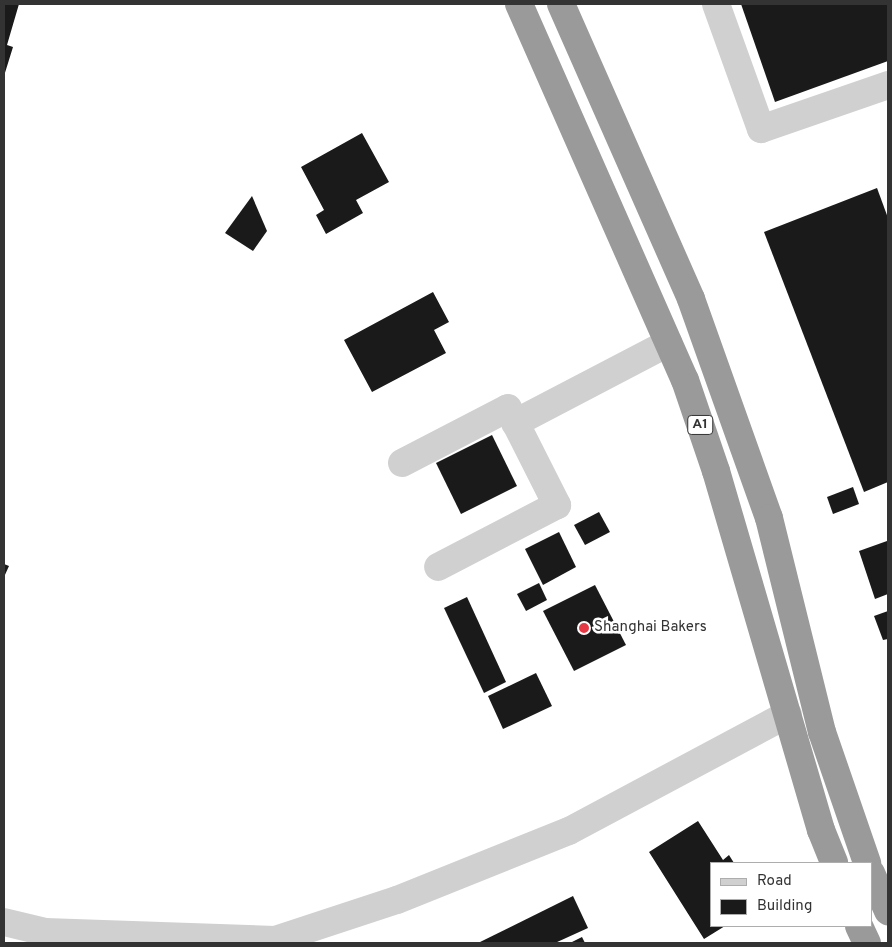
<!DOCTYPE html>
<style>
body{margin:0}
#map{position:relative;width:892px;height:947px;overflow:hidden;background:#fff;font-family:Overpass,sans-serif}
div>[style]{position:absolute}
.building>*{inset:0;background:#1a1a1a}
.minor>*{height:28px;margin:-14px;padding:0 14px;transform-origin:14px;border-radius:14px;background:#d0d0d0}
.highway>*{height:28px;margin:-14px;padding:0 14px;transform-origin:14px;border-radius:14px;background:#9a9a9a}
.dots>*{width:14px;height:14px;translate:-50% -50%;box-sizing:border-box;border:2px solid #fff;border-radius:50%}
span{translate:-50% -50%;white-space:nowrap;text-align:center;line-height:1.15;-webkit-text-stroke:5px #fff;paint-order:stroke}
.shield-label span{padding:1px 4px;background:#fff;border:1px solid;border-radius:4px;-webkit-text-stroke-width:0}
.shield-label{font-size:14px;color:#333;font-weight:700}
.poi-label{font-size:15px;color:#333}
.left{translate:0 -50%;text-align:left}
.frame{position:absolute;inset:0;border:5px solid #333;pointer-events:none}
.legend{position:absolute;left:710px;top:862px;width:162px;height:65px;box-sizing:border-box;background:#fff;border:1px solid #adadad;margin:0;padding:6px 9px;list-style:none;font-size:15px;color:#333}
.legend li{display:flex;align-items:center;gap:10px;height:25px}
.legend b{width:25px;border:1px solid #adadad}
</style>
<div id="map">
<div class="building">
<div style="clip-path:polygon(4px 4px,19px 4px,7px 45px,13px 47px,4px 76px)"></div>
<div style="clip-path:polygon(741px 4px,888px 4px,888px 61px,775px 102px)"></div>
<div style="clip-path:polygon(362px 133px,389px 182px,356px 200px,363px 213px,326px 234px,316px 215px,324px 210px,301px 167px)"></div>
<div style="clip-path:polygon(877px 188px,888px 218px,888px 482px,864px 492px,764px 232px)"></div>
<div style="clip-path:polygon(252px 196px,267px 231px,253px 251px,225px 233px)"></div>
<div style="clip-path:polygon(433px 292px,449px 322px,434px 330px,446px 353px,372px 392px,344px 340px)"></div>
<div style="clip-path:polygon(492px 435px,517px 486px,461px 514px,436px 463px)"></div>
<div style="clip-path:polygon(853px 487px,859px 504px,833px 514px,827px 497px)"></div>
<div style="clip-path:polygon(599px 512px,610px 532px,585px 545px,574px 525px)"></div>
<div style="clip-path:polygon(559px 532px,576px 567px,543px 585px,525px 549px)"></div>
<div style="clip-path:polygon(887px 541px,888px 594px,875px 599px,859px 551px)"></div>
<div style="clip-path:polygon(4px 564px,9px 566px,4px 577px)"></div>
<div style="clip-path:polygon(539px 583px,547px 600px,526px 611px,517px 594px)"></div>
<div style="clip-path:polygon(595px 585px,626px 645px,574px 671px,543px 611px)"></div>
<div style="clip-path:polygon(467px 597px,506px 682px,484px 693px,444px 608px)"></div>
<div style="clip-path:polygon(888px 611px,888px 639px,883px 640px,874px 616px)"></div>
<div style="clip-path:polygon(536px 673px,552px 706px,503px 729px,488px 696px)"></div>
<div style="clip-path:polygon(698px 821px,723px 860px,729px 855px,734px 863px,711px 863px,711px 926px,725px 926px,704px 939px,649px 852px)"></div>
<div style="clip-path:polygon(573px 896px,588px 928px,555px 943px,478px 943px)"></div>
<div style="clip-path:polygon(582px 937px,585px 943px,570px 943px)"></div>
</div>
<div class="minor">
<div style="left:716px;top:4px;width:133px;rotate:70.2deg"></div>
<div style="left:761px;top:129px;width:134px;rotate:-19.1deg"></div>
<div style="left:515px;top:423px;width:173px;rotate:-27.6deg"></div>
<div style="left:402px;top:463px;width:119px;rotate:-27.4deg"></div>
<div style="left:508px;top:408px;width:109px;rotate:63.2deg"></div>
<div style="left:557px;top:505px;width:134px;rotate:152.5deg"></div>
<div style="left:4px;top:922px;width:42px;rotate:13.7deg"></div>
<div style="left:45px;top:932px;width:230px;rotate:2deg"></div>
<div style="left:275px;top:940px;width:128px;rotate:-18.2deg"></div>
<div style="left:397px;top:900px;width:185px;rotate:-21.9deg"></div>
<div style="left:569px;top:831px;width:248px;rotate:-28.1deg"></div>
</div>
<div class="highway">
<div style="left:519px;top:4px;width:411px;rotate:66.2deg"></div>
<div style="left:685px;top:380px;width:96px;rotate:71.2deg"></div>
<div style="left:716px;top:471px;width:374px;rotate:73.7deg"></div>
<div style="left:821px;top:830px;width:35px;rotate:68deg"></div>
<div style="left:561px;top:4px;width:322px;rotate:66.2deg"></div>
<div style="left:691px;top:299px;width:232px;rotate:70.4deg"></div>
<div style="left:769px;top:518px;width:220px;rotate:76.1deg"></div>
<div style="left:822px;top:732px;width:139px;rotate:71deg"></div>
<div style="left:871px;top:873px;width:42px;rotate:65.9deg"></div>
<div style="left:859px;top:926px;width:19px;rotate:65deg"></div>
</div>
<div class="dots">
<div style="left:584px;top:628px;background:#e63946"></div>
</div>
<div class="shield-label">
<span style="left:700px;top:425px">A1</span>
</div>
<div class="poi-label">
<span class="left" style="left:594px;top:628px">Shanghai Bakers</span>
</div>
<div class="frame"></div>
<ul class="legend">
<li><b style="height:6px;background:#d0d0d0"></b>Road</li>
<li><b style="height:14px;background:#1a1a1a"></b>Building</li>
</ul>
</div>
